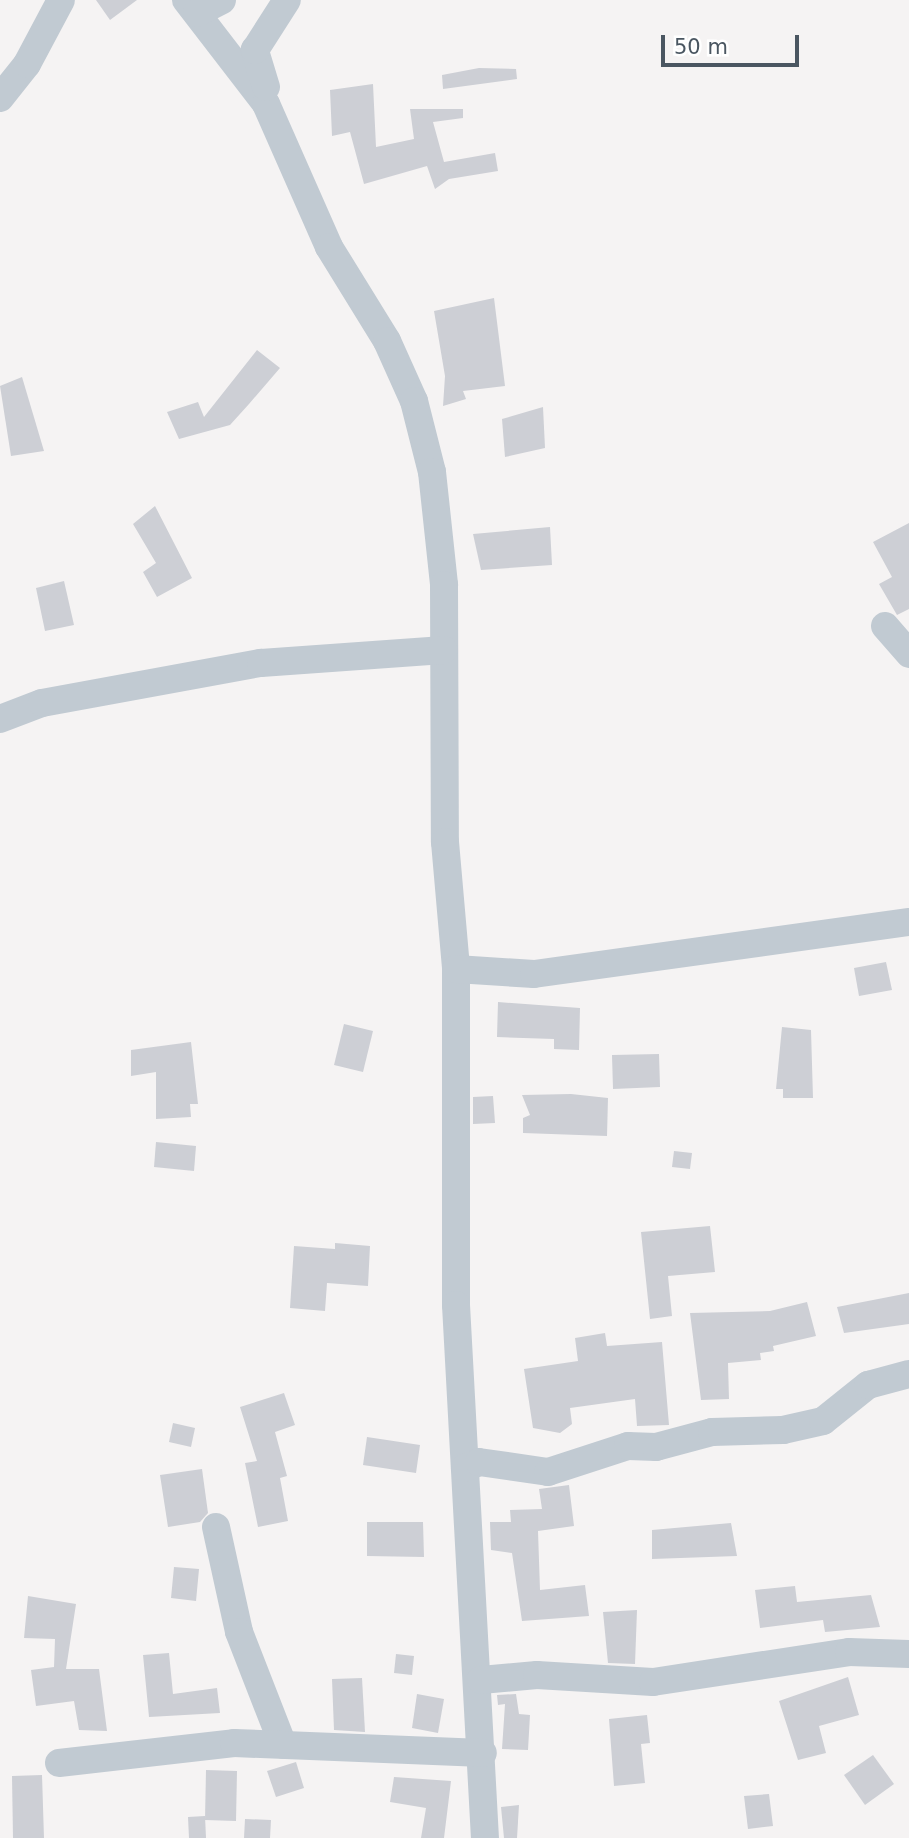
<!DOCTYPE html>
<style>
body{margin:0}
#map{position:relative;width:909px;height:1838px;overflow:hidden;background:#f5f3f3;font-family:"DejaVu Sans",sans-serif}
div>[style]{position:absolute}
.building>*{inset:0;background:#cdcfd5}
.minor>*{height:28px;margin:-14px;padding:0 14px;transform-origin:14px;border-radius:14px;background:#c1cad2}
span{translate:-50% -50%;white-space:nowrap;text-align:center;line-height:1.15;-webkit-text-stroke:6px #fff;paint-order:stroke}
.scale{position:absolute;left:661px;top:35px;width:138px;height:32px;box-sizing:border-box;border:4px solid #4a5661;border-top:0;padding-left:9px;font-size:21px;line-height:24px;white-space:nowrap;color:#4a5661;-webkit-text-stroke:5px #fff;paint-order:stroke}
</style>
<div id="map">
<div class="building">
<div style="clip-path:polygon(96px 0,137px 0,110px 20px)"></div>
<div style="clip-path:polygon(479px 68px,516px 69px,517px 79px,443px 89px,442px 75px)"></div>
<div style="clip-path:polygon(373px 84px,376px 147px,414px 139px,410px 109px,463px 109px,463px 118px,433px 122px,444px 162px,495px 153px,498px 171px,449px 179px,435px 189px,427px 166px,364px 184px,350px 132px,332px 136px,330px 90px)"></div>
<div style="clip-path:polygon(494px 298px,505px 386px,463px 391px,466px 399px,443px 406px,445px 376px,434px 311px)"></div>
<div style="clip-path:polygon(257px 350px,280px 368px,249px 404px,230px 425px,179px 439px,167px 412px,198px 402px,204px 417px)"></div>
<div style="clip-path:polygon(22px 377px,44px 451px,11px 456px,0 386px)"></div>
<div style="clip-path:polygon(543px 407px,545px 448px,505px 457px,502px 419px)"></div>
<div style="clip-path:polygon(155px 506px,192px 578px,157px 597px,143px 572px,156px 563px,133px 524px)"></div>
<div style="clip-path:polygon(909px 523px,909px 609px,897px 615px,879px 584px,892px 577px,873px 542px)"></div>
<div style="clip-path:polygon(550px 527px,552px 565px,481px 570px,473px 534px)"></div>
<div style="clip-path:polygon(64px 581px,74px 625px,45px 631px,36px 588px)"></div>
<div style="clip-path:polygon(886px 962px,892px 990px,859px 996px,854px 968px)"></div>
<div style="clip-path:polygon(498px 1002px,580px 1008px,579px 1050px,554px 1049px,554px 1039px,497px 1037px)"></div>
<div style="clip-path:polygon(344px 1024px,373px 1031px,363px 1072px,334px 1065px)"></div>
<div style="clip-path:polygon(782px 1027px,811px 1030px,813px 1098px,783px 1098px,783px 1089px,776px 1089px)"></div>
<div style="clip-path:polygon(191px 1042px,198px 1104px,190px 1104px,191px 1117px,156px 1119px,156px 1072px,131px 1076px,131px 1050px)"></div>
<div style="clip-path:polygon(659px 1054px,660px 1087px,613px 1089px,612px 1055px)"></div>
<div style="clip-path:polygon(571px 1094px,608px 1098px,607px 1136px,523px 1133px,523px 1118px,530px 1115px,522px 1095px)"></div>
<div style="clip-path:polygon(493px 1096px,495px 1123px,473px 1124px,473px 1097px)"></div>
<div style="clip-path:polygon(156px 1142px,196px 1146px,194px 1171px,154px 1167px)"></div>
<div style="clip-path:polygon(674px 1151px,692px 1153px,690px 1169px,672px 1167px)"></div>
<div style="clip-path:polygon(710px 1226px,715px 1272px,668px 1276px,672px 1316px,650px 1319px,641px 1232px)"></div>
<div style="clip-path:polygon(335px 1243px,370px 1246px,368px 1286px,327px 1283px,325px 1311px,290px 1308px,294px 1246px,335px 1249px)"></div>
<div style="clip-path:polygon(909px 1293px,909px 1324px,844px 1333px,837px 1307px)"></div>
<div style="clip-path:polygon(807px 1302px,816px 1336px,773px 1346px,774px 1351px,760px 1353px,761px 1360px,728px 1363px,729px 1399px,701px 1400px,690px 1313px,770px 1311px)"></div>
<div style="clip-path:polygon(605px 1333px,607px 1346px,662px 1342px,669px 1425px,637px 1426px,635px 1399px,570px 1408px,572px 1424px,560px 1433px,533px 1428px,524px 1369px,578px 1361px,575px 1338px)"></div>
<div style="clip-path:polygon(284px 1393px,295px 1425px,275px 1432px,287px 1476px,280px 1478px,288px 1521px,258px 1527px,245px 1463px,257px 1461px,240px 1407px)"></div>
<div style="clip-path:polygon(173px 1423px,195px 1428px,191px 1447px,169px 1442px)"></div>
<div style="clip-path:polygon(367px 1437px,420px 1445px,416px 1473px,363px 1465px)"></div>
<div style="clip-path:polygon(202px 1469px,208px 1513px,200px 1522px,168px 1527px,160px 1475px)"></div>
<div style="clip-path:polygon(569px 1485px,574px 1526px,538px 1531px,540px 1590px,585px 1585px,589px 1616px,522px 1621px,512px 1553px,491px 1550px,490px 1522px,511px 1522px,510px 1510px,542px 1509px,539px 1489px)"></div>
<div style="clip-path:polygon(367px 1522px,423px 1522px,424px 1557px,367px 1556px)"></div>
<div style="clip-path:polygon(731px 1523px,737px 1556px,652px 1559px,652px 1530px)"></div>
<div style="clip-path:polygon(174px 1567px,199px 1569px,196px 1601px,171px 1598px)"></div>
<div style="clip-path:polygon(795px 1586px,797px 1602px,871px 1595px,880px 1627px,825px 1632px,823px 1620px,760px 1628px,755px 1590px)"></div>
<div style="clip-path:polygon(28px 1596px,76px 1604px,66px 1669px,99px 1669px,107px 1731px,79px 1730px,74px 1701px,36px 1706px,31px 1670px,54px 1667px,55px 1639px,24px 1638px)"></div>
<div style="clip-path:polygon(637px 1610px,635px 1664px,608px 1663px,603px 1612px)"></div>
<div style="clip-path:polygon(169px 1653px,173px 1694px,217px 1688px,220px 1713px,149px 1717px,143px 1655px)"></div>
<div style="clip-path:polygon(396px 1654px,414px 1656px,412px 1675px,394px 1673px)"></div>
<div style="clip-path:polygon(848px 1677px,859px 1715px,819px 1726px,826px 1753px,798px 1760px,779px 1701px)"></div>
<div style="clip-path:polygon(362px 1678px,365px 1732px,334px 1730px,332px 1679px)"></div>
<div style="clip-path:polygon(417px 1694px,444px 1699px,438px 1733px,412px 1728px)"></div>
<div style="clip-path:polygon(516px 1694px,519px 1714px,530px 1715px,528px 1750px,502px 1749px,505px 1704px,498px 1705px,497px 1695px)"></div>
<div style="clip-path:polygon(647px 1715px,650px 1743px,641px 1744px,645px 1783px,614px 1786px,609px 1719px)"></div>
<div style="clip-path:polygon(873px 1755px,894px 1784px,865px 1805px,844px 1775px)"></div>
<div style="clip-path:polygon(296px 1762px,304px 1788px,276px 1797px,267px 1771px)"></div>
<div style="clip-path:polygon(206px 1770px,237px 1771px,236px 1821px,205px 1820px)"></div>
<div style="clip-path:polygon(42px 1775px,44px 1838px,13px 1838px,12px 1776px)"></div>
<div style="clip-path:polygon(394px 1777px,451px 1781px,444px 1838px,421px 1838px,426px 1808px,390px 1802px)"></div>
<div style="clip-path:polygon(769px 1794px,773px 1826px,748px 1829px,744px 1796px)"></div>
<div style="clip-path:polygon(519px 1805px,517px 1838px,504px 1838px,501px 1807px)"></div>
<div style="clip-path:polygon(205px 1816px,206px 1838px,189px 1838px,188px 1817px)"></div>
<div style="clip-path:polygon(245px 1819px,271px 1820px,270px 1838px,244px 1838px)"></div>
</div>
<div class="minor">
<div style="left:186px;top:0;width:131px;rotate:52.4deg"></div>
<div style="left:266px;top:104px;width:156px;rotate:66.2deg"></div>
<div style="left:329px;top:247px;width:110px;rotate:58.3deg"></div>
<div style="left:387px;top:341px;width:66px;rotate:65.8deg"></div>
<div style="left:414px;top:401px;width:73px;rotate:75.8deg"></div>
<div style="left:432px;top:472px;width:114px;rotate:83.9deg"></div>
<div style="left:444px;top:585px;width:257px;rotate:89.8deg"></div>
<div style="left:445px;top:842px;width:127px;rotate:85deg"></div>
<div style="left:456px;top:969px;width:336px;rotate:90deg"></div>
<div style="left:456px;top:1305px;width:534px;rotate:86.89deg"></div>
<div style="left:197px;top:13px;width:28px;rotate:-27deg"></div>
<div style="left:266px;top:87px;width:39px;rotate:-107deg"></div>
<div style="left:255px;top:50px;width:59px;rotate:-57.4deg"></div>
<div style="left:0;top:98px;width:43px;rotate:-51.5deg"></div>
<div style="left:27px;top:64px;width:72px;rotate:-62deg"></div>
<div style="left:885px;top:626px;width:37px;rotate:49deg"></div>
<div style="left:0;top:719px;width:45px;rotate:-20.9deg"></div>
<div style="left:42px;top:703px;width:223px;rotate:-10.4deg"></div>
<div style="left:261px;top:663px;width:183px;rotate:-4.1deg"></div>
<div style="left:456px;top:969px;width:78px;rotate:3.7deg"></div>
<div style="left:534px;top:974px;width:379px;rotate:-7.9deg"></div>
<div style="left:465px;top:1468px;width:15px;rotate:-23deg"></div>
<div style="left:479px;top:1462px;width:70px;rotate:8.2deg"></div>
<div style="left:548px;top:1472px;width:84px;rotate:-18deg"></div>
<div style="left:628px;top:1446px;width:28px;rotate:2deg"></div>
<div style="left:656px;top:1447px;width:58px;rotate:-15deg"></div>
<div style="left:712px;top:1432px;width:71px;rotate:-1.6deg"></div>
<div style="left:783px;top:1430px;width:41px;rotate:-12.7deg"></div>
<div style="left:823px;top:1421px;width:58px;rotate:-38.7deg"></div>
<div style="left:868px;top:1385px;width:42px;rotate:-15deg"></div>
<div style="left:216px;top:1527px;width:107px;rotate:77.6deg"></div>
<div style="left:239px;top:1632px;width:121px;rotate:68.7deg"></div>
<div style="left:481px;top:1680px;width:56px;rotate:-5.1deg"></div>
<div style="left:537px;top:1675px;width:116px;rotate:3.5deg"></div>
<div style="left:653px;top:1682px;width:198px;rotate:-8.7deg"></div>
<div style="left:849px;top:1652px;width:60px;rotate:1.9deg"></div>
<div style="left:59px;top:1763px;width:176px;rotate:-6.5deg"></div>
<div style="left:234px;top:1743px;width:249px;rotate:2.3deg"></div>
</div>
<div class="scale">50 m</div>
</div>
